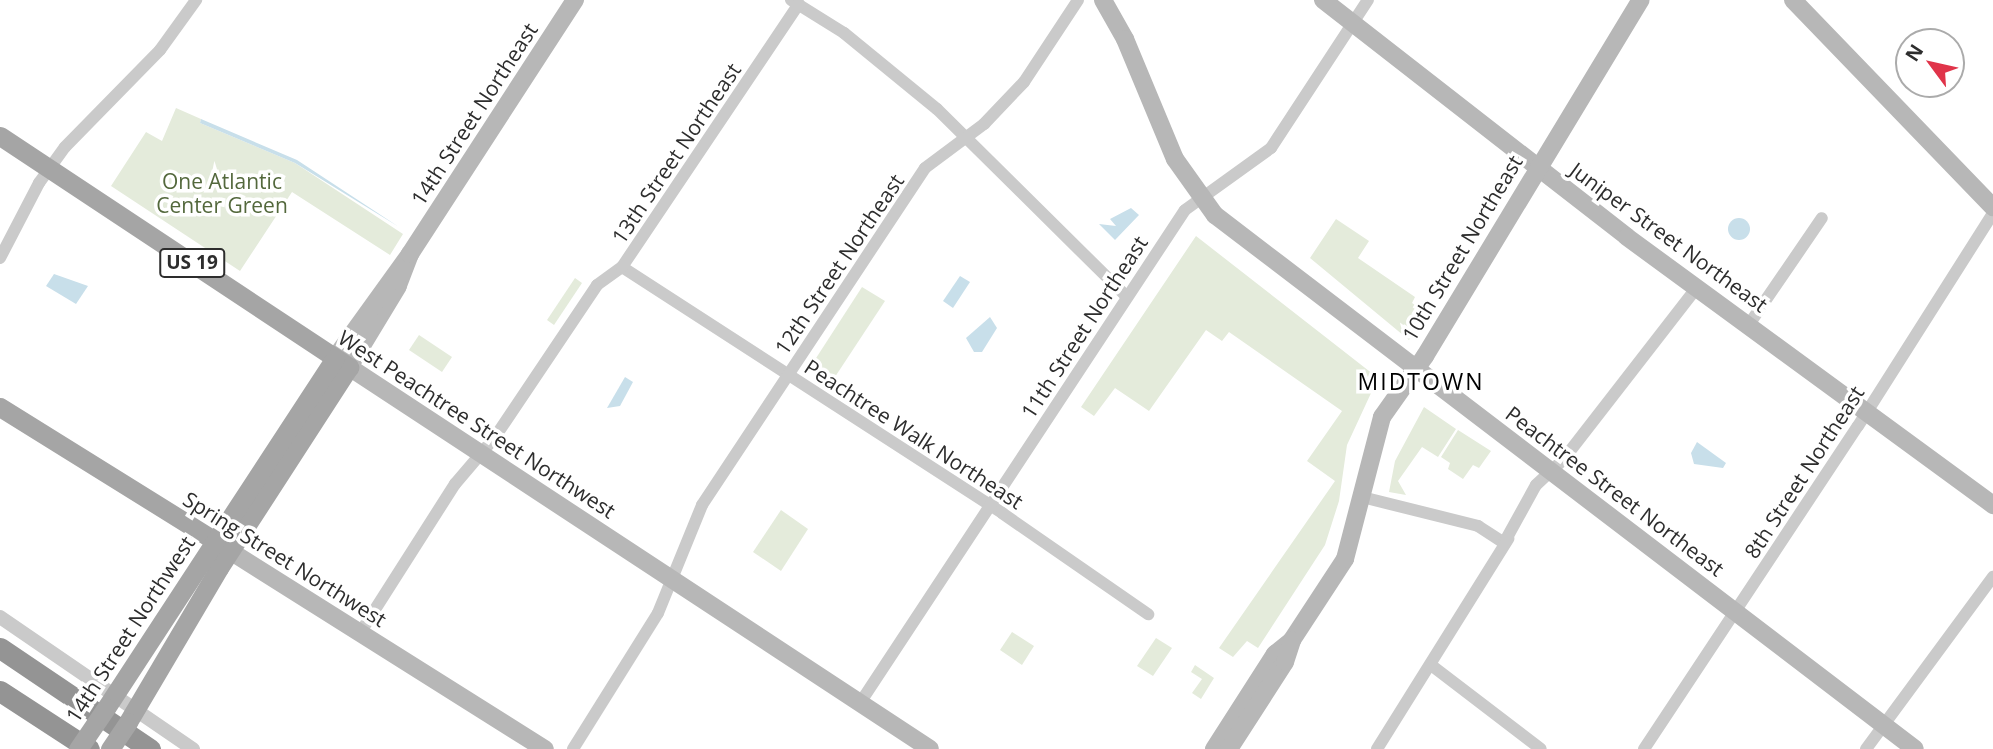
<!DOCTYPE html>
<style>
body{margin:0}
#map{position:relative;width:1993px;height:749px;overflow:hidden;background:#fff;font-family:"Open Sans",sans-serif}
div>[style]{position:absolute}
.green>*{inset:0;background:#e4ebdb}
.water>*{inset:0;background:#c8dfea}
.round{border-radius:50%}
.minor>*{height:12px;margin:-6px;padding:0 6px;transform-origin:6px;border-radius:6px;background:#cacaca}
.tertiary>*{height:14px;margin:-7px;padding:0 7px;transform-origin:7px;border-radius:7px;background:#cacaca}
.secondary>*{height:18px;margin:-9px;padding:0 9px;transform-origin:9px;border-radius:9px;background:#b7b7b7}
.primary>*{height:19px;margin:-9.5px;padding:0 9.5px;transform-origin:9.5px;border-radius:9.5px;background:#a5a5a5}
.motorway>*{height:21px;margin:-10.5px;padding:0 10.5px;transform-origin:10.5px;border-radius:10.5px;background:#949494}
.primary-bridge>*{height:19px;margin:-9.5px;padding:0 9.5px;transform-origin:9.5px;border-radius:9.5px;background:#a5a5a5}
span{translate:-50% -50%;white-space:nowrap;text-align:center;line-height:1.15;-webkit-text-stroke:7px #fff;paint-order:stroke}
.shield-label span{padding:2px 5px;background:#fff;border:2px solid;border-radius:5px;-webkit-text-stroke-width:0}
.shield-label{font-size:19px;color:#2d2d2d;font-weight:700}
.street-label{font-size:21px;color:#2d2d2d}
.park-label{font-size:21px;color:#53683c}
.neighbourhood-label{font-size:23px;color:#000;letter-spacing:2px}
.north{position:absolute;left:1895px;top:28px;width:70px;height:70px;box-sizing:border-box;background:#fff;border:2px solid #ababab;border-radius:50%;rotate:303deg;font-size:19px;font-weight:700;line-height:28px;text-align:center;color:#2d2d2d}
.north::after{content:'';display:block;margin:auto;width:24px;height:32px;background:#e0344a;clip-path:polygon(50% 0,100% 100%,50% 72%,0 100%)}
</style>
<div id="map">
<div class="green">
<div style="clip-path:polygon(176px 108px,201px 119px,200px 123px,295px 163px,403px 234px,390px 255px,292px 192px,240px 271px,111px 186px,146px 132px,162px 141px)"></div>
<div style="clip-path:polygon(1336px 219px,1369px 241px,1358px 258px,1415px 297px,1412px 303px,1427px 313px,1409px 340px,1310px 258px)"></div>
<div style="clip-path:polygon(1196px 236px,1378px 378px,1347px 445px,1339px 501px,1325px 545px,1258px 648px,1247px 641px,1233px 657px,1219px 648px,1335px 481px,1307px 461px,1342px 411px,1229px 332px,1222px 341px,1206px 330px,1149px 411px,1115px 388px,1094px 416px,1081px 407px)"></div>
<div style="clip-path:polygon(575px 278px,582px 283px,554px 325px,547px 320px)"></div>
<div style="clip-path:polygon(862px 287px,885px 301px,831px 383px,809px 369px)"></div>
<div style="clip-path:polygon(419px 335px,452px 357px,442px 372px,409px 350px)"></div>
<div style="clip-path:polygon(1424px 407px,1456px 429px,1438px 457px,1422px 447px,1398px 481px,1406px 495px,1389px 492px,1395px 461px)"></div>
<div style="clip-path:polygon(1458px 430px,1491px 451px,1479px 468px,1473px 465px,1463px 479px,1448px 469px,1450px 463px,1441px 457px)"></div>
<div style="clip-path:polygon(781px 510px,808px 529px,781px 571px,753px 552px)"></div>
<div style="clip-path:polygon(1012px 632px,1034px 646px,1022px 665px,1000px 650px)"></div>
<div style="clip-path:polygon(1156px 638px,1172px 648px,1153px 676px,1137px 666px)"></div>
<div style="clip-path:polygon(1195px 665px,1214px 678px,1201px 699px,1192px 693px,1202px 679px,1191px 672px)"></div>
</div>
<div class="water">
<div style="clip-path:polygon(201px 119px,297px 160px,399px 227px,295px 163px,200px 123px)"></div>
<div style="clip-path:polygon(1131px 208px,1139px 215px,1115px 240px,1099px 224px,1116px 226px,1110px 219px)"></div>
<div class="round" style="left:1728px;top:218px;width:22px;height:22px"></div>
<div style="clip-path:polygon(54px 274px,88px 286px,76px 304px,46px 286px)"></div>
<div style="clip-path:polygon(960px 276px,970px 282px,953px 308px,943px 301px)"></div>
<div style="clip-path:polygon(990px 317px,997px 328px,982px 352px,974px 352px,966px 338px)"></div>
<div style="clip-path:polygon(625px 377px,633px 382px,620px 406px,607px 408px)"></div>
<div style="clip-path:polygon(1697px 442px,1726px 463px,1723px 468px,1694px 464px,1691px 453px)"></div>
</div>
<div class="minor">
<div style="left:791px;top:0;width:62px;rotate:31.9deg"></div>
<div style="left:844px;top:33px;width:120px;rotate:39.3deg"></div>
<div style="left:937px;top:109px;width:266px;rotate:44.7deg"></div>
<div style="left:0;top:258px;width:85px;rotate:-62.5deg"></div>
<div style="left:39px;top:183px;width:44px;rotate:-54.2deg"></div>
<div style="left:65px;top:147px;width:136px;rotate:-45.6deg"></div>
<div style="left:160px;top:50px;width:62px;rotate:-54.2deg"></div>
<div style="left:622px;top:267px;width:453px;rotate:32.9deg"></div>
<div style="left:1002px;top:513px;width:178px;rotate:34.7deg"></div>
<div style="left:1750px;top:323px;width:127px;rotate:-55.6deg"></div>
<div style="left:1362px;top:497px;width:120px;rotate:14deg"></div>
<div style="left:1478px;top:526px;width:31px;rotate:33deg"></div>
<div style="left:1504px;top:543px;width:66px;rotate:-61.1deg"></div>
<div style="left:1536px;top:485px;width:37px;rotate:-43deg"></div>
<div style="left:1563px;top:460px;width:219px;rotate:-52.2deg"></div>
<div style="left:360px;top:633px;width:177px;rotate:-57.5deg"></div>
<div style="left:455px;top:484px;width:62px;rotate:-49.6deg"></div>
<div style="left:495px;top:437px;width:183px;rotate:-56.1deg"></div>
<div style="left:597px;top:285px;width:31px;rotate:-36deg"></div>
<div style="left:622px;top:267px;width:317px;rotate:-56.1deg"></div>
<div style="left:1431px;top:665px;width:138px;rotate:37.4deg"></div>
<div style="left:860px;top:703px;width:590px;rotate:-56.61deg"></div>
<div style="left:1185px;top:210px;width:106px;rotate:-35.8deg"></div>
<div style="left:1271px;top:148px;width:177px;rotate:-56.8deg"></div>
<div style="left:573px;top:749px;width:160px;rotate:-58deg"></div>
<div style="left:658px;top:613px;width:117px;rotate:-67.8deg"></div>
<div style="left:702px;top:505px;width:404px;rotate:-56.5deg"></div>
<div style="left:925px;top:168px;width:74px;rotate:-36.7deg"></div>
<div style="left:984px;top:124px;width:58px;rotate:-46.4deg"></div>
<div style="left:1024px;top:82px;width:98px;rotate:-56.6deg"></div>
<div style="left:1377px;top:749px;width:248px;rotate:-58deg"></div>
<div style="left:1644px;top:749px;width:387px;rotate:-56.5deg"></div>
<div style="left:1858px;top:426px;width:252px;rotate:-57.6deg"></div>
<div style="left:1866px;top:749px;width:214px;rotate:-53.6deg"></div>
</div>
<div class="tertiary">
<div style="left:0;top:617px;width:234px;rotate:34.4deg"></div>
</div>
<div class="secondary">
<div style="left:1103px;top:0;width:45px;rotate:60.6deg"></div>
<div style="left:1125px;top:39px;width:130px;rotate:67.4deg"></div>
<div style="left:1175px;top:159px;width:69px;rotate:54.5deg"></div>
<div style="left:1215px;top:215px;width:880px;rotate:37.34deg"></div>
<div style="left:1323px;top:0;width:385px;rotate:37.9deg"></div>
<div style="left:1627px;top:237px;width:454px;rotate:36.2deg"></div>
<div style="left:1793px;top:0;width:288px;rotate:46deg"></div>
<div style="left:410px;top:254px;width:34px;rotate:111deg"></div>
<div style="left:398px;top:286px;width:95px;rotate:121.2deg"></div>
<div style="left:349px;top:367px;width:695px;rotate:33.32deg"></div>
<div style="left:335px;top:358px;width:128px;rotate:-54.2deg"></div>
<div style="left:410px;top:254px;width:303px;rotate:-57deg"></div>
<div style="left:219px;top:544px;width:385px;rotate:32.2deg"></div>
<div style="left:1214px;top:749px;width:113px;rotate:-57.3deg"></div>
<div style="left:1275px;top:654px;width:22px;rotate:-39deg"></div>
<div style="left:1292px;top:640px;width:97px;rotate:-56.8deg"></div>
<div style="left:1345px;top:559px;width:147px;rotate:-75.4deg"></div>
<div style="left:1382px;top:417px;width:75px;rotate:-54.8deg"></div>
<div style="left:1425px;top:356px;width:416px;rotate:-58.8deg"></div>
<div style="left:1229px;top:749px;width:103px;rotate:-57.2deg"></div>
<div style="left:1285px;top:662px;width:23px;rotate:-72deg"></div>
</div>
<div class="primary">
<div style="left:0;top:136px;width:419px;rotate:33.5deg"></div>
<div style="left:349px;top:367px;width:239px;rotate:122.9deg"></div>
<div style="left:219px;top:568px;width:179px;rotate:120.6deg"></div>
<div style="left:0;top:407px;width:253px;rotate:31.9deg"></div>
<div style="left:106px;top:708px;width:418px;rotate:-56.8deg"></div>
</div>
<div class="motorway">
<div style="left:0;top:648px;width:181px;rotate:34deg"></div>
<div style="left:0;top:691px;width:106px;rotate:33.1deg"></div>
</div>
<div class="primary-bridge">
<div style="left:78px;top:749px;width:50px;rotate:-55.7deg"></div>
<div style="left:110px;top:749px;width:32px;rotate:-56deg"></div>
</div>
<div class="shield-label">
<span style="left:192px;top:263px">US 19</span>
</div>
<div class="street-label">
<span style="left:474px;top:114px;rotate:-57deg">14th Street Northeast</span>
<span style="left:676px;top:153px;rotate:-56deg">13th Street Northeast</span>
<span style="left:1669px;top:237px;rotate:36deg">Juniper Street Northeast</span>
<span style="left:1462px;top:248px;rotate:-59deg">10th Street Northeast</span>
<span style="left:839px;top:264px;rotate:-56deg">12th Street Northeast</span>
<span style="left:1084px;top:327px;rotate:-57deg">11th Street Northeast</span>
<span style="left:477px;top:424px;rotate:33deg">West Peachtree Street Northwest</span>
<span style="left:914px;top:434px;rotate:33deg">Peachtree Walk Northeast</span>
<span style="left:1804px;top:472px;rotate:-57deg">8th Street Northeast</span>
<span style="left:1615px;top:491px;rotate:37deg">Peachtree Street Northeast</span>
<span style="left:285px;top:559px;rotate:32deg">Spring Street Northwest</span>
<span style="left:130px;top:629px;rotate:-57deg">14th Street Northwest</span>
</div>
<div class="park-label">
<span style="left:222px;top:193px">One Atlantic<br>Center Green</span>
</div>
<div class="neighbourhood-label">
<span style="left:1421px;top:381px">MIDTOWN</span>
</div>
<div class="north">N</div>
</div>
